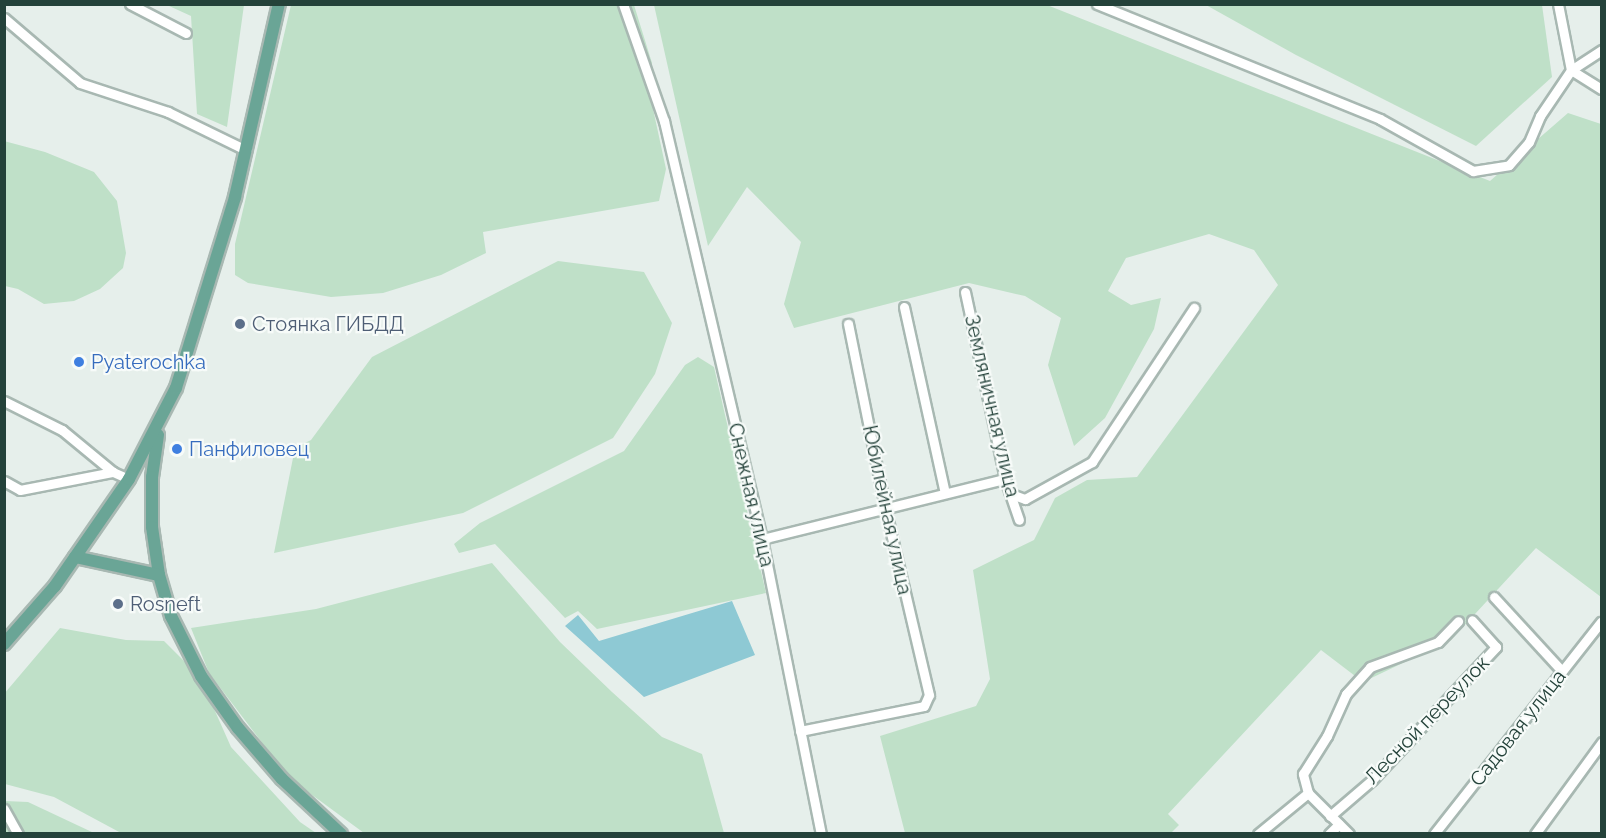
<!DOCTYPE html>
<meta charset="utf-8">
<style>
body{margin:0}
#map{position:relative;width:1606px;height:838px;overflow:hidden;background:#e6efeb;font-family:Raleway,sans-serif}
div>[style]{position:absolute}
.green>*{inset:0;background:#bfe0c8}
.water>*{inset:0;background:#8ec9d4}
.roads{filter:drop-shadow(2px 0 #a8b8b2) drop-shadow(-2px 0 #a8b8b2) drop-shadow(0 2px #a8b8b2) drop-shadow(0 -2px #a8b8b2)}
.minor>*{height:9px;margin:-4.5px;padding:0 4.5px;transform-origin:4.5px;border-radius:4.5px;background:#fff}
.major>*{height:12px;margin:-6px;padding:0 6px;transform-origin:6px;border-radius:6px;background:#6aa596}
.dots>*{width:16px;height:16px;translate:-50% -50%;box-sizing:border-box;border:3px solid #f7fbf9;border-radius:50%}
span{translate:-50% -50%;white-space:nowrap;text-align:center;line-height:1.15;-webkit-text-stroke:4.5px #f7fbf9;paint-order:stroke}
.service-label{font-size:20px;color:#4e5e75}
.left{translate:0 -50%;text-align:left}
.shop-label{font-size:20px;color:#366cbe}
.street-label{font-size:20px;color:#24423a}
.frame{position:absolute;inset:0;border:6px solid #24423a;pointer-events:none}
</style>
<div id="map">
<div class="green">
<div style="clip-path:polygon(167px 5px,244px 5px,227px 127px,197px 114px,191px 16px)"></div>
<div style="clip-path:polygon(291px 5px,634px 5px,652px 63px,647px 81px,666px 169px,659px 201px,483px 232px,486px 253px,441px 275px,383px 293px,331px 297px,248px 283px,235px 275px,235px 244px)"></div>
<div style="clip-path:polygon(654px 5px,1047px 5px,1490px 181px,1568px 113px,1601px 124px,1601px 597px,1536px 548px,1451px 640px,1363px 682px,1321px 650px,1168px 814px,1179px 825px,1171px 833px,905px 833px,880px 736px,976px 706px,990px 679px,973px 570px,1034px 540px,1055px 498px,1087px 480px,1137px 477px,1278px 285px,1254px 250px,1209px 234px,1126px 258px,1108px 291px,1131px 305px,1161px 298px,1154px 329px,1105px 418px,1074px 446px,1048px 365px,1061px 318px,1025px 296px,969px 283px,794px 328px,784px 304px,801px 242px,747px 187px,708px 246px)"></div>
<div style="clip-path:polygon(1206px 5px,1542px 5px,1552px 77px,1476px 146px,1296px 55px)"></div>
<div style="clip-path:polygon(4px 141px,45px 152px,94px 172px,117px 201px,126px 253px,123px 268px,100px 289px,74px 301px,44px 304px,18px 289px,5px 286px)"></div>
<div style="clip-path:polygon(558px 261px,644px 272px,672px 323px,655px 374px,613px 438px,463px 513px,274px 553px,295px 448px,311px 440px,372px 357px)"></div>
<div style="clip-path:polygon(698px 357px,714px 367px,766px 593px,597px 629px,578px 611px,565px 618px,495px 544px,459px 553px,454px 544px,480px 523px,624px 451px,685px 365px)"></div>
<div style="clip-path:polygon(492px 563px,560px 642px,612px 692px,662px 737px,702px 754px,724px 833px,364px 833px,289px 778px,209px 673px,191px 628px,316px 609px)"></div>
<div style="clip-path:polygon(60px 628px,126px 640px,164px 641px,187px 664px,211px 702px,231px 747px,300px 822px,316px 833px,121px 833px,54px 797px,5px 784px,4px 694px)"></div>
<div style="clip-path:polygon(5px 801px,28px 802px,94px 833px,5px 834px)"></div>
</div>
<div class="water">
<div style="clip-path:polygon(732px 601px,755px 655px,644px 697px,565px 626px,578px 615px,599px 641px)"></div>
</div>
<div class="roads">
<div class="minor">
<div style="left:130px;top:4px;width:63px;rotate:27.4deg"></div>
<div style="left:623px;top:4px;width:124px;rotate:70.7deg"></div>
<div style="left:664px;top:121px;width:429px;rotate:76.8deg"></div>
<div style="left:762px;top:539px;width:301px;rotate:78.7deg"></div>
<div style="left:1097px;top:4px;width:305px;rotate:22.1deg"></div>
<div style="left:1380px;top:119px;width:107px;rotate:29.2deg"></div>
<div style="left:1473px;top:171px;width:36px;rotate:-9deg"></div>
<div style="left:1509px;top:165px;width:30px;rotate:-49deg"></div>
<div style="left:1529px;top:142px;width:28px;rotate:-67deg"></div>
<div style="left:1540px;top:116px;width:55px;rotate:-56deg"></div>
<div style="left:1571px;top:70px;width:37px;rotate:-33deg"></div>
<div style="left:1558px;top:4px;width:67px;rotate:78.9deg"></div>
<div style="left:1571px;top:70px;width:36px;rotate:32deg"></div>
<div style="left:4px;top:18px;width:100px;rotate:40.5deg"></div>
<div style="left:80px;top:83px;width:93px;rotate:18.2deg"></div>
<div style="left:168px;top:112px;width:87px;rotate:26deg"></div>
<div style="left:965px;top:292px;width:191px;rotate:77.9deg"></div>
<div style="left:1005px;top:479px;width:43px;rotate:71.1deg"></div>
<div style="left:904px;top:307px;width:190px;rotate:77.6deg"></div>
<div style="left:4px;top:401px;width:65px;rotate:26.6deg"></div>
<div style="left:62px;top:430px;width:66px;rotate:39.5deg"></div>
<div style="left:4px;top:481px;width:18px;rotate:29deg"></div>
<div style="left:20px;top:490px;width:95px;rotate:-11deg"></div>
<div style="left:113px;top:472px;width:17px;rotate:24deg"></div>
<div style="left:1011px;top:494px;width:15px;rotate:20deg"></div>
<div style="left:1025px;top:499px;width:77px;rotate:-28.9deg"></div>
<div style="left:1092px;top:462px;width:185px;rotate:-56.5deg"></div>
<div style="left:762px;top:539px;width:250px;rotate:-13.9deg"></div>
<div style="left:1494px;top:597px;width:100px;rotate:47.4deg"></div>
<div style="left:800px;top:731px;width:126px;rotate:-11.4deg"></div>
<div style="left:924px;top:706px;width:12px;rotate:-66deg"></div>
<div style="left:929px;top:695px;width:193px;rotate:-103.2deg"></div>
<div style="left:885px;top:507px;width:187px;rotate:-101.4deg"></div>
<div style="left:1308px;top:793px;width:58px;rotate:45deg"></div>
<div style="left:4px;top:809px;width:29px;rotate:61deg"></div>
<div style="left:1330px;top:816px;width:55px;rotate:-40.6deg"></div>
<div style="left:1372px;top:780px;width:182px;rotate:-47deg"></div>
<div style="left:1496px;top:647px;width:36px;rotate:-132deg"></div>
<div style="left:1258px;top:834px;width:65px;rotate:-39.4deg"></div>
<div style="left:1308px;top:793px;width:20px;rotate:-105deg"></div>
<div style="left:1303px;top:774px;width:45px;rotate:-57.7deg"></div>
<div style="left:1327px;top:736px;width:46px;rotate:-65.7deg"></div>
<div style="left:1346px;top:694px;width:36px;rotate:-48deg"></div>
<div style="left:1370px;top:667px;width:72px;rotate:-20.2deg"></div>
<div style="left:1438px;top:642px;width:29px;rotate:-46deg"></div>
<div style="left:1329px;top:834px;width:14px;rotate:-45deg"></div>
<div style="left:1434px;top:834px;width:270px;rotate:-51.8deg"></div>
<div style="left:1535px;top:834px;width:114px;rotate:-53.9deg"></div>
</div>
<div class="major">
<div style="left:158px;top:435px;width:42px;rotate:98.1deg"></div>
<div style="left:152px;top:477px;width:50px;rotate:90deg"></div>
<div style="left:152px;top:527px;width:49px;rotate:81.7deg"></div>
<div style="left:159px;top:575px;width:43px;rotate:73.7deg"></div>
<div style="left:171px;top:616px;width:67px;rotate:63.4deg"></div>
<div style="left:201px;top:676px;width:64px;rotate:54.6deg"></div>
<div style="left:238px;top:728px;width:67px;rotate:49.2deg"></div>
<div style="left:282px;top:779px;width:81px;rotate:43deg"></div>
<div style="left:75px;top:557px;width:86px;rotate:12.1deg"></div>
<div style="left:4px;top:644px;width:77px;rotate:-48.7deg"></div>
<div style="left:55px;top:586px;width:130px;rotate:-55.3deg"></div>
<div style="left:129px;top:479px;width:102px;rotate:-62.7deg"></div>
<div style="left:176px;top:388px;width:200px;rotate:-72.8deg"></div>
<div style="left:235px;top:197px;width:198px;rotate:-77.2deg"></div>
</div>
</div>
<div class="dots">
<div style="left:240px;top:324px;background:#5c6f8a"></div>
<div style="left:79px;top:362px;background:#3f7fe0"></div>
<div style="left:177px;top:449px;background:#3f7fe0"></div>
<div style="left:118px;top:604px;background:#5c6f8a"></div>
</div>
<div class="service-label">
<span class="left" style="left:252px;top:324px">Стоянка ГИБДД</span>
<span class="left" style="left:130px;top:604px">Rosneft</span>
</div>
<div class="shop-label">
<span class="left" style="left:91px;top:362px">Pyaterochka</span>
<span class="left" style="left:189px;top:449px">Панфиловец</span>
</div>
<div class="street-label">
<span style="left:992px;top:406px;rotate:77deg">Земляничная улица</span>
<span style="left:751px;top:495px;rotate:77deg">Снежная улица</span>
<span style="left:887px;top:510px;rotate:78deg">Юбилейная улица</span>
<span style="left:1427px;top:720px;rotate:-46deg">Лесной переулок</span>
<span style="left:1518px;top:728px;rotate:-52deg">Садовая улица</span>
</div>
<div class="frame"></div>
</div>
